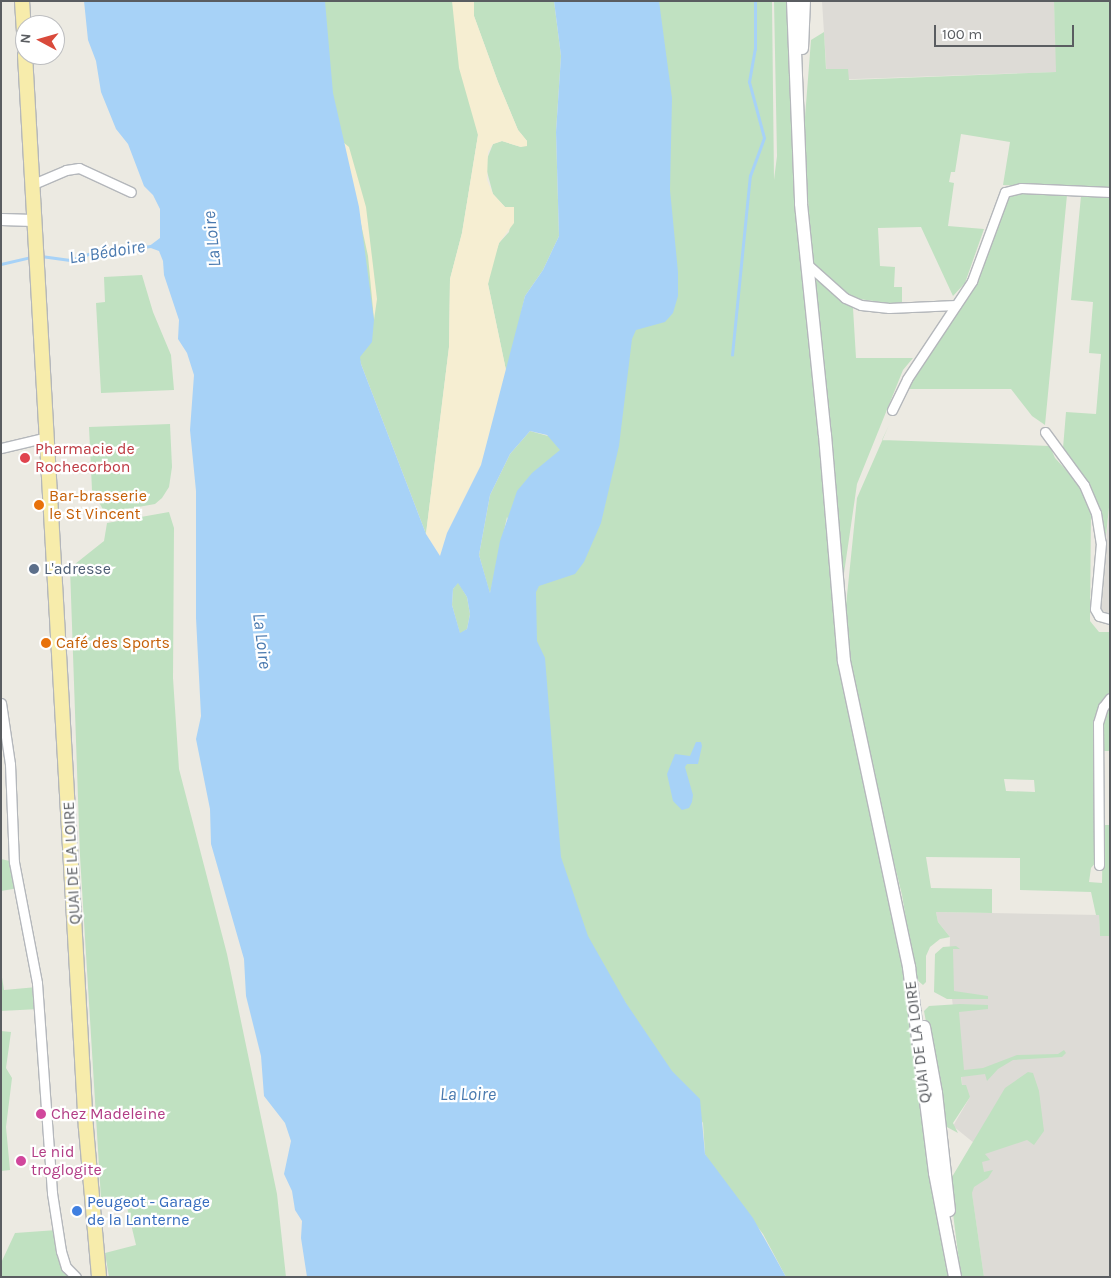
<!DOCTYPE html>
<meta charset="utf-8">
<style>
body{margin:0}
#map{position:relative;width:1111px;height:1278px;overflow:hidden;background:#eceae2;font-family:Karla,sans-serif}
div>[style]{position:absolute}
.industrial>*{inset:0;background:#dddbd6}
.green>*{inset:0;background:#c0e1c1}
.sand>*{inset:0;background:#f6eed2}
.water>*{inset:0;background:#a7d2f7}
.stream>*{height:2.5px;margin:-1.25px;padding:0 1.25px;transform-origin:1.25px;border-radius:1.25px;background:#a7d2f7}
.roads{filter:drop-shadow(1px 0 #b4b7bb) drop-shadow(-1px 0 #b4b7bb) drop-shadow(0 1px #b4b7bb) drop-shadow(0 -1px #b4b7bb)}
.minor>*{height:9px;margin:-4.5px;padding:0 4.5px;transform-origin:4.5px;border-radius:4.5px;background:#fff}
.tertiary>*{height:11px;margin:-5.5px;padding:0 5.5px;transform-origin:5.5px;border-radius:5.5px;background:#fff}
.secondary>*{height:12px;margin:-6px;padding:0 6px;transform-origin:6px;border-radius:6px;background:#fff}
.primary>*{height:14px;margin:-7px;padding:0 7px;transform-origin:7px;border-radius:7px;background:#f7ecab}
.dots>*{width:14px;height:14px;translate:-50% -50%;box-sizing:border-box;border:2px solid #fff;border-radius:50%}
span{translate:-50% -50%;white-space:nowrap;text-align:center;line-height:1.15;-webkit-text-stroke:4.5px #fff;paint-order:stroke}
.health-label{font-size:16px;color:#be3a42}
.left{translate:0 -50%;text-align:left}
.food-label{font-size:16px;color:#c56008}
.service-label{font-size:16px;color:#4e5e75}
.street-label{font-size:16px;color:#5a5d61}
.hotel-label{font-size:16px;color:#b23c85}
.shop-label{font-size:16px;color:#366cbe}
.water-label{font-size:18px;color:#4979af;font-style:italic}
.frame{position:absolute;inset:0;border:2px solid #5a5d61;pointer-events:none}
.north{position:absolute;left:15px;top:15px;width:50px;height:50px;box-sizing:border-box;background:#fff;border:1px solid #bdbec0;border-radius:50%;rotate:276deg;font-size:14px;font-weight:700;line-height:20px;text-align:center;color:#5a5d61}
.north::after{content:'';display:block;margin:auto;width:18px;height:22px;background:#d94a3b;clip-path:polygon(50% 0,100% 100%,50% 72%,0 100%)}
.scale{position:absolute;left:934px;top:25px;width:140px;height:22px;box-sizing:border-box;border:2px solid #5a5d61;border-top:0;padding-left:6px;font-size:15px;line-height:18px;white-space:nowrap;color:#5a5d61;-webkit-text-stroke:4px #fff;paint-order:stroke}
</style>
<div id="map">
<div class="industrial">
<div style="clip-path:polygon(822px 1px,1054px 1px,1057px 72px,827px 80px)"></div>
<div style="clip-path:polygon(1110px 498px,1110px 615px,1100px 609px)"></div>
<div style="clip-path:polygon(936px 912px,1099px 915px,1100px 936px,1110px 936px,1110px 1277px,984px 1277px,972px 1194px,974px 1143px,953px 1126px,970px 1097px,963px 1092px,949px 973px,950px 937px,938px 922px)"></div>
</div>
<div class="green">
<div style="clip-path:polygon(266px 1px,465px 1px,478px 135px,462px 233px,450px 279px,449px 347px,426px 534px,361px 364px)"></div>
<div style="clip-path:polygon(474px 1px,554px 1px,561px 56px,556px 132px,559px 236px,543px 270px,525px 296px,507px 375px,488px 284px,490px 269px,499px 243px,509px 232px,514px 207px,505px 207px,493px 194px,485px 164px,493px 144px,502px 141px,521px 147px,527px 141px,518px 130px,498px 82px,474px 16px)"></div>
<div style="clip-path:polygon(640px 1px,772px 1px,774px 180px,777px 156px,774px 1px,790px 1px,795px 179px,801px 264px,849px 712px,896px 920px,950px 1277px,786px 1277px,763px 1234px,711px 1166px,705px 1154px,703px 1123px,561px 903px,513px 530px,507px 517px,490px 594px,479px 555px,490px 495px,510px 454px,530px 431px,548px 436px)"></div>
<div style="clip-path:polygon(1054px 1px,1110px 1px,1110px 191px,1003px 185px,1010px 142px,961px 134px,955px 172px,951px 172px,949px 182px,954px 183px,948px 226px,984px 229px,965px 283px,953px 296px,921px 227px,878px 228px,880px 266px,895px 267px,894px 287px,902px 287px,902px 305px,852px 298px,812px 266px,804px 130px,811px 40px,824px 32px,826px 69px,848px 69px,849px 80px,1056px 72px)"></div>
<div style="clip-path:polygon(1015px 192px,1067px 195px,1045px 425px,1032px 416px,1011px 389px,905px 389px,959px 308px,1006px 198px)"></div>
<div style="clip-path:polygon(1081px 196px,1110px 197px,1110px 498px,1106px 536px,1097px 507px,1063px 448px,1066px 412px,1096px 414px,1101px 354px,1089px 353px,1093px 302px,1071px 300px)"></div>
<div style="clip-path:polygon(142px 275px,153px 312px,171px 355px,174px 390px,101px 393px,96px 303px,105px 302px,104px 277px)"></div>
<div style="clip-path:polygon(814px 278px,853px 308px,856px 358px,913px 358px,903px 370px,857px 484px,843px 580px)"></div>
<div style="clip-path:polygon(170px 424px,172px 467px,169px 487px,162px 498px,155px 504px,105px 513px,92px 490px,89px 427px)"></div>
<div style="clip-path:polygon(evenodd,889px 425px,882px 440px,1050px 446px,1055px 458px,1081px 486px,1091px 510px,1090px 621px,1099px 632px,1110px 632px,1110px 695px,1103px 701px,1095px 794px,1096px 862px,1091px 868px,1089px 882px,1102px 883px,1103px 825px,1110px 825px,1110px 936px,1100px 936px,1099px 915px,1096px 915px,1091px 892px,1020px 890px,1020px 858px,926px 857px,931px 888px,992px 889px,992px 913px,936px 912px,938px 922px,950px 937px,940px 939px,930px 947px,926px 956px,926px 982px,923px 985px,916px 979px,902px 895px,874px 782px,853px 677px,845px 615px,857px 498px,889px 425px,1004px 779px,1034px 780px,1035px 792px,1006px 791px,1004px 779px)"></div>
<div style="clip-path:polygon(169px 512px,174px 528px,173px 678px,179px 769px,227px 954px,277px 1194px,286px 1277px,109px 1277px,105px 1253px,136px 1245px,125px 1199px,101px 1199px,80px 856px,70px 568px,104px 541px,107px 523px)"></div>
<div style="clip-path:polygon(458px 582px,467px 597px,470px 614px,467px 629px,460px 634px,452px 605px,453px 589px)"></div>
<div style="clip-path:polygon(1110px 707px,1110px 751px,1102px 751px,1102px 721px)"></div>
<div style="clip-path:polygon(1px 859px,14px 862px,19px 888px,1px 891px)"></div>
<div style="clip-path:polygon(956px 946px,960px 949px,953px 949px,954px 991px,988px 996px,988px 999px,947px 999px,934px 992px,935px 954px,943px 947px)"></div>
<div style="clip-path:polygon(1px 971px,4px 990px,37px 987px,39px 1009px,1px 1011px)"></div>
<div style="clip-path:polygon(960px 1004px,988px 1005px,988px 1009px,959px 1012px,964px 1070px,983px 1068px,1017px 1055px,1058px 1054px,1064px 1050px,1066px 1053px,1062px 1057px,1013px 1060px,998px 1069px,987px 1081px,985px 1074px,961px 1077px,962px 1085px,966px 1085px,970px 1097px,953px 1123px,958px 1133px,945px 1126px,924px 1011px,929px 1006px)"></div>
<div style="clip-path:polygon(1px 1031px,11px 1032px,6px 1068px,12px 1078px,6px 1127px,10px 1170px,1px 1171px)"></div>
<div style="clip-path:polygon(1028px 1072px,1033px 1073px,1039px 1091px,1044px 1131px,1034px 1145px,1027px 1140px,985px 1154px,990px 1160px,982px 1162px,984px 1172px,993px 1170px,988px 1178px,974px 1187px,972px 1193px,984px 1277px,961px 1277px,949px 1182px,1005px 1088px)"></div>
<div style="clip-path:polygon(57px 1230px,70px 1277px,1px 1277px,1px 1263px,15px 1233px)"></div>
</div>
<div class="sand">
<div style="clip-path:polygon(452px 1px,474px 1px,474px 16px,498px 82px,518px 130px,527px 141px,527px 146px,521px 147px,502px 141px,493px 144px,488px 152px,487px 180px,493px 194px,505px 207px,514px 207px,514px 223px,499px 243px,488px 284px,507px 375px,481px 465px,447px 533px,440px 556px,426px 534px,449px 347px,450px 279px,462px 233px,478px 135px,459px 68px)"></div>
<div style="clip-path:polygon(343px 142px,349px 147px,366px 207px,377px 299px,374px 320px,368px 256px)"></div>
</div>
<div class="water">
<div style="clip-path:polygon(evenodd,84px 1px,325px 1px,333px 93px,359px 207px,374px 320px,372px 342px,360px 357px,361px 364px,426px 534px,440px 556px,447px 533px,481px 465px,525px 296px,543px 270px,559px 236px,556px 132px,561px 56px,554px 1px,659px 1px,672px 98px,670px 190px,678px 272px,678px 296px,673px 313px,665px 322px,636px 330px,632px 339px,619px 446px,601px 523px,584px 562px,575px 574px,539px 586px,536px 592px,537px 641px,545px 658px,561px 857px,588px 936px,626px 1003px,672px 1071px,700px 1099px,705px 1154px,753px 1218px,786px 1277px,307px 1277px,301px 1238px,302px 1221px,295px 1210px,292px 1191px,284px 1174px,291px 1141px,285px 1123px,264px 1096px,261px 1056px,246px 996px,244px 959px,211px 844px,210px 809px,196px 739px,201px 716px,196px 618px,196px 491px,190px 430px,194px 375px,187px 353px,178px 339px,179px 320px,164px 275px,163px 261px,159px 251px,148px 247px,160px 238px,160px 209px,153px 195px,144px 186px,128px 144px,116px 129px,101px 92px,96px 61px,88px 40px,84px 1px,530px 431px,547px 435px,560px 450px,532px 473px,517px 491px,500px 541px,490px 593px,479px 555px,490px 495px,510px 454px,530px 431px,84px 1px,458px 583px,467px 597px,470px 614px,467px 629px,460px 633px,452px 605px,453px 589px,458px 583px)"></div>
<div style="clip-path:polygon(696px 742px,701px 742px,702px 746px,698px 764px,687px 764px,685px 767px,693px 795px,692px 802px,689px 808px,682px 810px,673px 801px,667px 774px,675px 754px,690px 756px)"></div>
</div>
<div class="stream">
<div style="left:41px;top:256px;width:29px;rotate:8deg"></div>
<div style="left:70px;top:260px;width:23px;rotate:-18deg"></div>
<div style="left:92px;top:253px;width:59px;rotate:-6.8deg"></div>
<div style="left:1px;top:264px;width:31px;rotate:-13deg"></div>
<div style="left:732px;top:355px;width:180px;rotate:-84.3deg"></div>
<div style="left:750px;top:176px;width:40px;rotate:-69.8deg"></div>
<div style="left:764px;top:138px;width:58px;rotate:-105deg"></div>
<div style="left:749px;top:82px;width:34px;rotate:-80deg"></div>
<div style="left:755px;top:49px;width:48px;rotate:-90deg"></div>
</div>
<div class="roads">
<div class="minor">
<div style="left:31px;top:185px;width:38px;rotate:-23deg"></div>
<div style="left:66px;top:170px;width:13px;rotate:-9deg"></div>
<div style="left:79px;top:168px;width:57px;rotate:24.8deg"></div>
<div style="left:807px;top:264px;width:51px;rotate:41.8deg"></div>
<div style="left:845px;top:298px;width:17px;rotate:24deg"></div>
<div style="left:861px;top:305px;width:28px;rotate:6deg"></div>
<div style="left:889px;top:308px;width:67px;rotate:-2.6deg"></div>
<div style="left:892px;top:410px;width:34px;rotate:-64deg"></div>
<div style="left:907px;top:379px;width:118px;rotate:-56.4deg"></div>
<div style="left:972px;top:281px;width:95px;rotate:-69.7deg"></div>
<div style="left:1005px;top:192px;width:16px;rotate:-14deg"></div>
<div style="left:1021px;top:188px;width:89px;rotate:2.6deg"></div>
<div style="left:1045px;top:432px;width:66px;rotate:53.7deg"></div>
<div style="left:1084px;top:485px;width:30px;rotate:67deg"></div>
<div style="left:1096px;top:513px;width:30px;rotate:81deg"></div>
<div style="left:1101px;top:543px;width:66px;rotate:95.2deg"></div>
<div style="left:1095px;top:609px;width:8px;rotate:60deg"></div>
<div style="left:1099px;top:616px;width:11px;rotate:15deg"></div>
<div style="left:1px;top:448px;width:47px;rotate:-13.4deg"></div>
<div style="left:1px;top:703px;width:62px;rotate:81.6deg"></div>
<div style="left:10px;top:764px;width:98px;rotate:87.7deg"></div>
<div style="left:14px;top:862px;width:123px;rotate:79.2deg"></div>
<div style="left:37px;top:983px;width:211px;rotate:85.9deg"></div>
<div style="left:52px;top:1193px;width:59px;rotate:81.2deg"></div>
<div style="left:61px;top:1251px;width:17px;rotate:73deg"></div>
<div style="left:66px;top:1267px;width:14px;rotate:45deg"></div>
<div style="left:1099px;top:865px;width:142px;rotate:-90.4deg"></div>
<div style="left:1098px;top:723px;width:17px;rotate:-73deg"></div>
<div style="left:1103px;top:707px;width:11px;rotate:-52deg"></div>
</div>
<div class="tertiary">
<div style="left:1px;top:219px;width:32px;rotate:2deg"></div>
</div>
<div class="secondary">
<div style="left:793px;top:1px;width:203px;rotate:87.7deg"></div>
<div style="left:801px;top:204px;width:232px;rotate:84.1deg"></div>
<div style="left:825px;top:435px;width:227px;rotate:85.2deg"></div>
<div style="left:844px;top:661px;width:313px;rotate:78deg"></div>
<div style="left:909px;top:967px;width:208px;rotate:82.8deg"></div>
<div style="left:935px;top:1173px;width:106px;rotate:79.1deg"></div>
<div style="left:802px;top:48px;width:47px;rotate:-87.6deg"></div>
<div style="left:924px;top:1027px;width:67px;rotate:79.7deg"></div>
<div style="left:936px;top:1093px;width:118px;rotate:83.7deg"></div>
</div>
<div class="primary">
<div style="left:22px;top:1px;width:46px;rotate:86.3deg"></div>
<div style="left:25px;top:55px;width:1075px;rotate:86.75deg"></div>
<div style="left:86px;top:1128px;width:150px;rotate:85deg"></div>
</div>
</div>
<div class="dots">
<div style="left:25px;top:458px;background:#e0444e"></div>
<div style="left:39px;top:505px;background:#e8710a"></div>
<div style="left:34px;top:569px;background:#5c6f8a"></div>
<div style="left:46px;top:643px;background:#e8710a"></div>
<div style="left:41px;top:1114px;background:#d1479c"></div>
<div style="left:21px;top:1161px;background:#d1479c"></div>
<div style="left:77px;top:1211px;background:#3f7fe0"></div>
</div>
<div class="health-label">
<span class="left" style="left:35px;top:458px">Pharmacie de<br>Rochecorbon</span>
</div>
<div class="food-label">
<span class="left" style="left:49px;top:505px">Bar-brasserie<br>le St Vincent</span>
<span class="left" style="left:56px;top:643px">Café des Sports</span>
</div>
<div class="service-label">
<span class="left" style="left:44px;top:569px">L'adresse</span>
</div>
<div class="street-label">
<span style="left:72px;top:863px;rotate:-93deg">QUAI DE LA LOIRE</span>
<span style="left:918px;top:1042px;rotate:-97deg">QUAI DE LA LOIRE</span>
</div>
<div class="hotel-label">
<span class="left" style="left:51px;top:1114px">Chez Madeleine</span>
<span class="left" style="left:31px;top:1161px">Le nid<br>troglogite</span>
</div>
<div class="shop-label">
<span class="left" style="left:87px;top:1211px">Peugeot - Garage<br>de la Lanterne</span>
</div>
<div class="water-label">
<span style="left:212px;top:239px;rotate:-96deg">La Loire</span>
<span style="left:107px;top:252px;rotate:-9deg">La Bédoire</span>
<span style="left:262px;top:641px;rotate:83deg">La Loire</span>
<span style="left:468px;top:1094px">La Loire</span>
</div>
<div class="frame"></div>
<div class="north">N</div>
<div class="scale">100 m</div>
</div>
